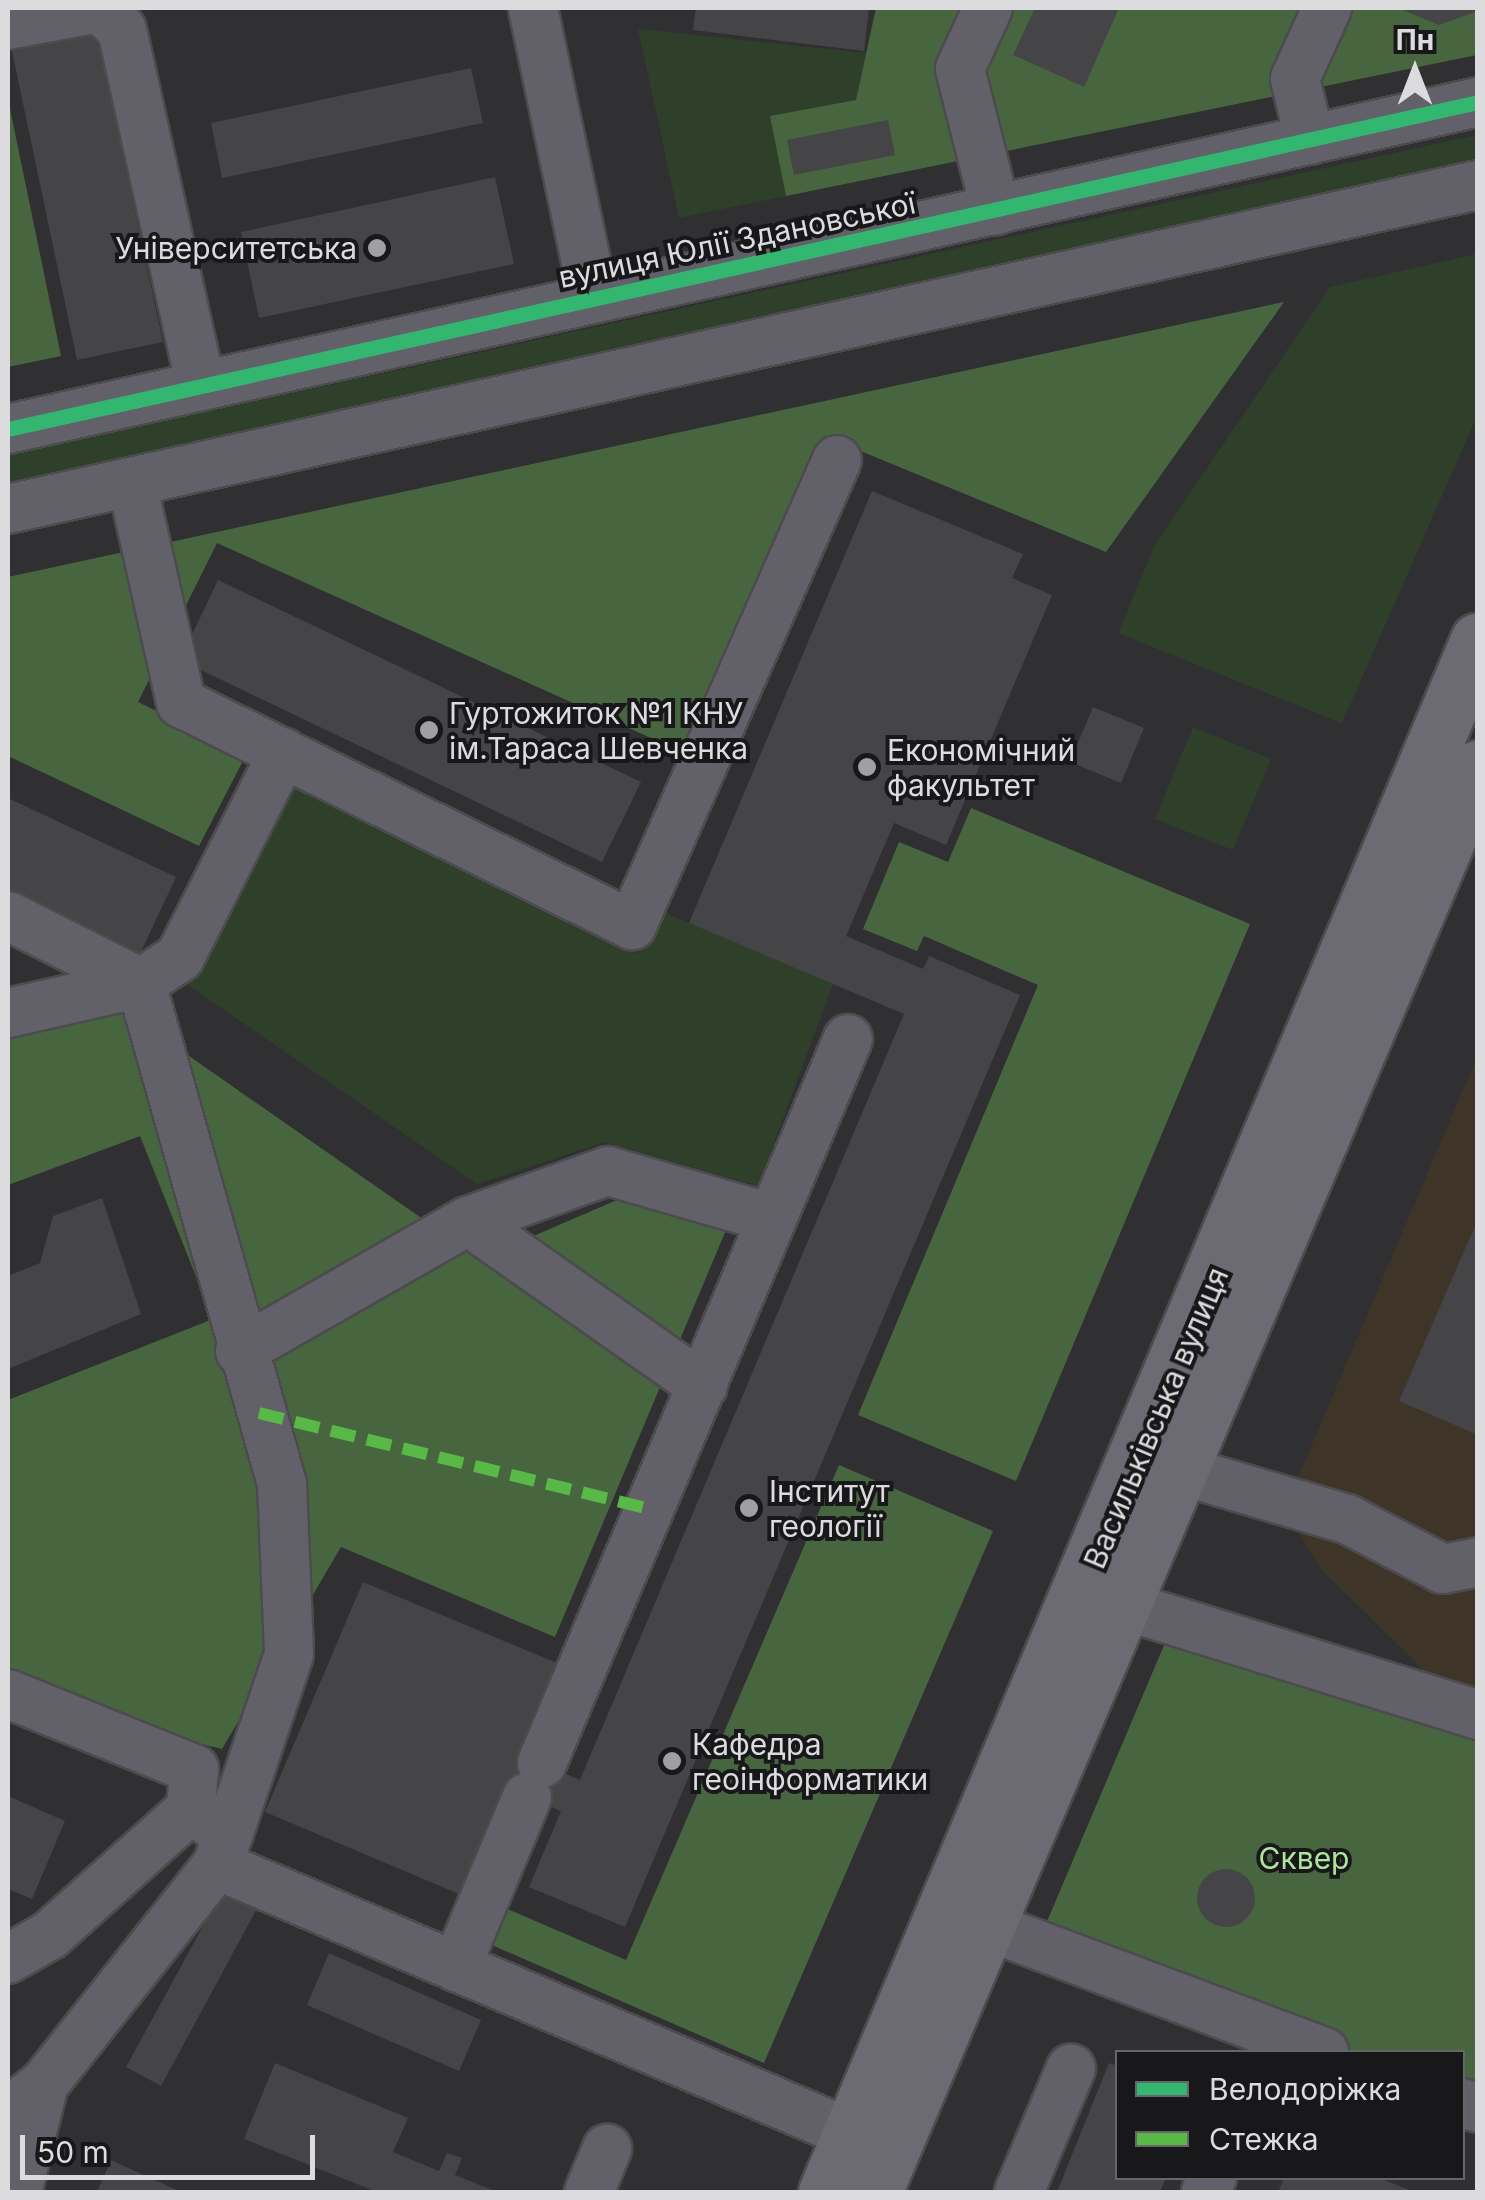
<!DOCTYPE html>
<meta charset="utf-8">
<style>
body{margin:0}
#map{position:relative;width:1485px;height:2200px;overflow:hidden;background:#303032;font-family:Inter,sans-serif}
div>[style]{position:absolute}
.commercial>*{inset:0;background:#3f3428}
.green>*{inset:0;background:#2e4029}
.forest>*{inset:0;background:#47663f}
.building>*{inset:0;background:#454547}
.round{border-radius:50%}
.roads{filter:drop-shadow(2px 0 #4c4c4e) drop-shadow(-2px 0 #4c4c4e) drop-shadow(0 2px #4c4c4e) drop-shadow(0 -2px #4c4c4e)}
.minor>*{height:48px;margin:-24px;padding:0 24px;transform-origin:24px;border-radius:24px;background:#626068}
.major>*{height:55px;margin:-27.5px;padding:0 27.5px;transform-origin:27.5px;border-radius:27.5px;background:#6c6a73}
.quiet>*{height:12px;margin-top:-6px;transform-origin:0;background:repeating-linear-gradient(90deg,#58b947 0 25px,transparent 0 37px)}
.cycleway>*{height:15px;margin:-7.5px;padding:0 7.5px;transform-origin:7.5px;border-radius:7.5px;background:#33b770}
.dots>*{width:28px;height:28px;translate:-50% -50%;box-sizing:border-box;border:5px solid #181719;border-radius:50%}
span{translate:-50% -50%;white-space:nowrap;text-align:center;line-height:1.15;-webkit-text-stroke:8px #181719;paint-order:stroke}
.street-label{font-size:30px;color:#dcdcdf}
.poi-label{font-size:30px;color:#dcdcdf}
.right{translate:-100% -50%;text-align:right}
.left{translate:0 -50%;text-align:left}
.park-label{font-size:30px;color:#aee59e}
.frame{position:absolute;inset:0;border:10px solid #dcdcdf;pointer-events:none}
.legend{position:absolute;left:1115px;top:2050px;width:350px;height:130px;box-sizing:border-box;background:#181719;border:2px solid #666668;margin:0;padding:12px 18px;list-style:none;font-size:30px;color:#dcdcdf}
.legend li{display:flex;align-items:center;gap:20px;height:50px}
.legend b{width:50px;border:2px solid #666668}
.north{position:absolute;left:1365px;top:20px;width:100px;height:100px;-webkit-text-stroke:8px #181719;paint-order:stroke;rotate:0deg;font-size:28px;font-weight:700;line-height:40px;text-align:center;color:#dcdcdf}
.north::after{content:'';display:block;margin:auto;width:35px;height:45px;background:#dcdcdf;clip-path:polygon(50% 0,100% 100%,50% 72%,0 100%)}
.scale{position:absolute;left:20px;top:2135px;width:295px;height:45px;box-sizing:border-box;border:5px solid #dcdcdf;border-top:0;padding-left:12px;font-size:30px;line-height:35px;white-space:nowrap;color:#dcdcdf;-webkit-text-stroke:8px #181719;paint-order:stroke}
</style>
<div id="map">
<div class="commercial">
<div style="clip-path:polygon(1477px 1057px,1477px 1723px,1322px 1570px,1284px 1510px)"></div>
</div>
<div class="green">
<div style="clip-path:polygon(638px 29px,866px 53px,856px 100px,771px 116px,786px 196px,679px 218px)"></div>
<div style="clip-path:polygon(1477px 135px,1477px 173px,8px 490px,8px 455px)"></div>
<div style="clip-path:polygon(1477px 254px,1477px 416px,1342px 723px,1118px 633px,1155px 545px,1330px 287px)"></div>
<div style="clip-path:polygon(1193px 727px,1271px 759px,1233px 850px,1155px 819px)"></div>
<div style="clip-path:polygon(296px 786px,638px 954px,656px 909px,833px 984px,758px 1186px,605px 1142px,477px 1184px,188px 985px)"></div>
</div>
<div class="forest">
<div style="clip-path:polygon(876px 8px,1477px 8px,1477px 55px,786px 196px,770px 116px,856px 100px)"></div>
<div style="clip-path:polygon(8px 99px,61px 356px,8px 367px)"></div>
<div style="clip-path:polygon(1284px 302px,1106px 552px,824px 436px,682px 752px,217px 543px,138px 702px,246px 755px,199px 846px,8px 756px,8px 577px)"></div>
<div style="clip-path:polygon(971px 808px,1250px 924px,1016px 1481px,858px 1415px,1038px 985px,924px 936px,917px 951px,863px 929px,899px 842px,948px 862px)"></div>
<div style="clip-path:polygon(129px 1014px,480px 1259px,617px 1200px,726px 1230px,555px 1637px,341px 1547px,222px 1749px,87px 1716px,8px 1677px,8px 1400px,213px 1319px,140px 1136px,8px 1185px,8px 1027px)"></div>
<div style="clip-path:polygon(839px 1465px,993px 1531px,764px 2063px,487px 1943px,503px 1907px,626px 1960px)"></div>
<div style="clip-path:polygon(1165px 1643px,1477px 1739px,1477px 2097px,1463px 2091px,1462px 2052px,1356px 2052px,1040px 1938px)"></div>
</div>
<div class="building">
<div style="clip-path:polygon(696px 8px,869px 8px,864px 51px,693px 30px)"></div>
<div style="clip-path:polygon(1035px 8px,1119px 8px,1084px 87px,1013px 55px)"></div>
<div style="clip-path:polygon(1398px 8px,1478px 8px,1478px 11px,1439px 25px)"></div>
<div style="clip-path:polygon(97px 34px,163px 342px,77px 360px,12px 51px)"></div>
<div style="clip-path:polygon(471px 68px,483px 123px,222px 178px,211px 123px)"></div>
<div style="clip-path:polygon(888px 120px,895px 155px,794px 175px,787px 140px)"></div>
<div style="clip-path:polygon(495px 177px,514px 264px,259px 318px,241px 232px)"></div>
<div style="clip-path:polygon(872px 491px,1023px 554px,1012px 578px,1052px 595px,946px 845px,894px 823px,846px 936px,923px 969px,929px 956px,1020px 995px,625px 1927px,529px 1887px,561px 1811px,511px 1790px,466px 1897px,265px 1812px,363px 1582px,564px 1666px,526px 1757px,580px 1780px,904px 1014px,689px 923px)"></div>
<div style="clip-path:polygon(218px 580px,641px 782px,602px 862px,180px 660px)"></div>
<div style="clip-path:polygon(1093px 707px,1144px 728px,1121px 783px,1070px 762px)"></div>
<div style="clip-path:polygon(8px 798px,176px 877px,139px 956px,8px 894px)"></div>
<div style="clip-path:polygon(102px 1198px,141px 1314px,8px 1369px,8px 1276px,40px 1263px,53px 1216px)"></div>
<div style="clip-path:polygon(1478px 1219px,1478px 1435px,1399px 1401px)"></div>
<div style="clip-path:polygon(8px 1796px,65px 1821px,32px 1899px,8px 1889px)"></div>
<div class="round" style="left:1197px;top:1869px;width:58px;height:58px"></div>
<div style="clip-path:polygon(225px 1886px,259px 1905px,161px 2086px,126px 2067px)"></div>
<div style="clip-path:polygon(329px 1953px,481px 2020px,459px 2071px,307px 2005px)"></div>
<div style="clip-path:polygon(275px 2063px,408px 2118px,393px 2152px,439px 2171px,447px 2153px,462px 2158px,455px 2175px,497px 2192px,377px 2192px,244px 2139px)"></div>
<div style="clip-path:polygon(1109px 2063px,1118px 2066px,1118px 2178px,1166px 2178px,1160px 2192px,1057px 2192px)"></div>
<div style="clip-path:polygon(111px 2160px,181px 2192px,97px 2192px)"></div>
<div style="clip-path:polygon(1284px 2178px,1379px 2178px,1415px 2192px,1278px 2192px)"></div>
</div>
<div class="roads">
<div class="minor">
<div style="left:100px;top:8px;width:31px;rotate:45deg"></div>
<div style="left:122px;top:30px;width:365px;rotate:77.5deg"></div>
<div style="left:533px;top:8px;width:297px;rotate:78.2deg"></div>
<div style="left:988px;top:8px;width:67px;rotate:114.7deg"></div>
<div style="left:960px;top:69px;width:146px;rotate:75.8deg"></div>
<div style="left:8px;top:25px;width:94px;rotate:-10.5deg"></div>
<div style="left:1310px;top:140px;width:63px;rotate:-103.8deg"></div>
<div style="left:1295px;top:79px;width:78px;rotate:-65.7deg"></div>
<div style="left:8px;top:429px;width:1506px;rotate:-12.54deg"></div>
<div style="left:132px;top:483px;width:225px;rotate:77.4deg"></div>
<div style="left:181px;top:703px;width:503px;rotate:26.21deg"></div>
<div style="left:632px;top:925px;width:508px;rotate:-66.21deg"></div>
<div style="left:8px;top:509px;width:1505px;rotate:-12.43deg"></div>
<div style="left:8px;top:916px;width:149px;rotate:26.7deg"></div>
<div style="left:141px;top:983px;width:520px;rotate:74.28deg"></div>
<div style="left:282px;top:1484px;width:170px;rotate:87.6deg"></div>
<div style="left:289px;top:1654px;width:191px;rotate:108.6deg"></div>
<div style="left:8px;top:1013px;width:136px;rotate:-12.7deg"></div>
<div style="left:141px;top:983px;width:47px;rotate:-33.7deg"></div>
<div style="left:180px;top:957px;width:229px;rotate:-63.2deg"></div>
<div style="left:468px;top:1221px;width:287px;rotate:35.1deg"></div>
<div style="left:240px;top:1351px;width:262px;rotate:-29.7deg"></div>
<div style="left:468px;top:1221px;width:149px;rotate:-19.7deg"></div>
<div style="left:608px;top:1171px;width:170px;rotate:16.1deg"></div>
<div style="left:1180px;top:1470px;width:174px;rotate:16.4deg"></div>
<div style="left:1347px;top:1519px;width:108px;rotate:27.5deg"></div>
<div style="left:1443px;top:1569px;width:36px;rotate:-11deg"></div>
<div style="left:1123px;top:1605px;width:372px;rotate:17.2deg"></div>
<div style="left:8px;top:1694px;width:201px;rotate:22deg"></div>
<div style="left:194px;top:1769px;width:40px;rotate:94.3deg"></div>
<div style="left:191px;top:1809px;width:45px;rotate:35.1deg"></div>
<div style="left:228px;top:1835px;width:32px;rotate:110deg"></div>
<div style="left:217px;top:1865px;width:279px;rotate:128.3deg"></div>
<div style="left:44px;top:2084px;width:46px;rotate:142.1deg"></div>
<div style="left:542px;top:1763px;width:786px;rotate:-67.09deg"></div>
<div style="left:217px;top:1865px;width:689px;rotate:22.99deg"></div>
<div style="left:987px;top:1926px;width:360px;rotate:20.5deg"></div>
<div style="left:8px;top:1959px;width:48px;rotate:-29.7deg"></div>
<div style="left:50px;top:1935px;width:189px;rotate:-41.8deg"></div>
<div style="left:456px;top:1967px;width:184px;rotate:-67.3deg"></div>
<div style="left:1462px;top:2103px;width:17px;rotate:17deg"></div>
<div style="left:17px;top:2192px;width:111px;rotate:-76deg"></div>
<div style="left:589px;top:2192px;width:47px;rotate:-67.3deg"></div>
<div style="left:1019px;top:2192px;width:134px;rotate:-67.2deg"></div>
<div style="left:1206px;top:2192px;width:15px;rotate:-67deg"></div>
</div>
<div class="major">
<div style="left:826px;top:2192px;width:1683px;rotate:-67.21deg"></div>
<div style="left:874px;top:2192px;width:1547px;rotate:-67.02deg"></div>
</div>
</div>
<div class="quiet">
<div style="left:259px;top:1413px;width:404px;rotate:13.8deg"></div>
</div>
<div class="cycleway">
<div style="left:8px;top:429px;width:1506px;rotate:-12.54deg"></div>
</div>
<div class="dots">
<div style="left:377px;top:248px;background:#a0a0a2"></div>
<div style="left:429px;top:730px;background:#a0a0a2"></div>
<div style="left:867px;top:767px;background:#a0a0a2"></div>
<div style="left:749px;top:1508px;background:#a0a0a2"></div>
<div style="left:672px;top:1761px;background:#a0a0a2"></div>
</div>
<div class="street-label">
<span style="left:737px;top:240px;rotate:-12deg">вулиця Юлії Здановської</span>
<span style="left:1156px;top:1418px;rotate:-67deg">Васильківська вулиця</span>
</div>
<div class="poi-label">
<span class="right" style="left:357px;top:248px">Університетська</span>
<span class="left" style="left:449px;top:730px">Гуртожиток №1 КНУ<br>ім.Тараса Шевченка</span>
<span class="left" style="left:887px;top:767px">Економічний<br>факультет</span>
<span class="left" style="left:769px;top:1508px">Інститут<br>геології</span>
<span class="left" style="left:692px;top:1761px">Кафедра<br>геоінформатики</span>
</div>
<div class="park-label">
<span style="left:1304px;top:1858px">Сквер</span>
</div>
<div class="frame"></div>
<ul class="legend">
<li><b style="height:12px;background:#33b770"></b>Велодоріжка</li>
<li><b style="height:12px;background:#58b947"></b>Стежка</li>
</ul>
<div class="north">Пн</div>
<div class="scale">50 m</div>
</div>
